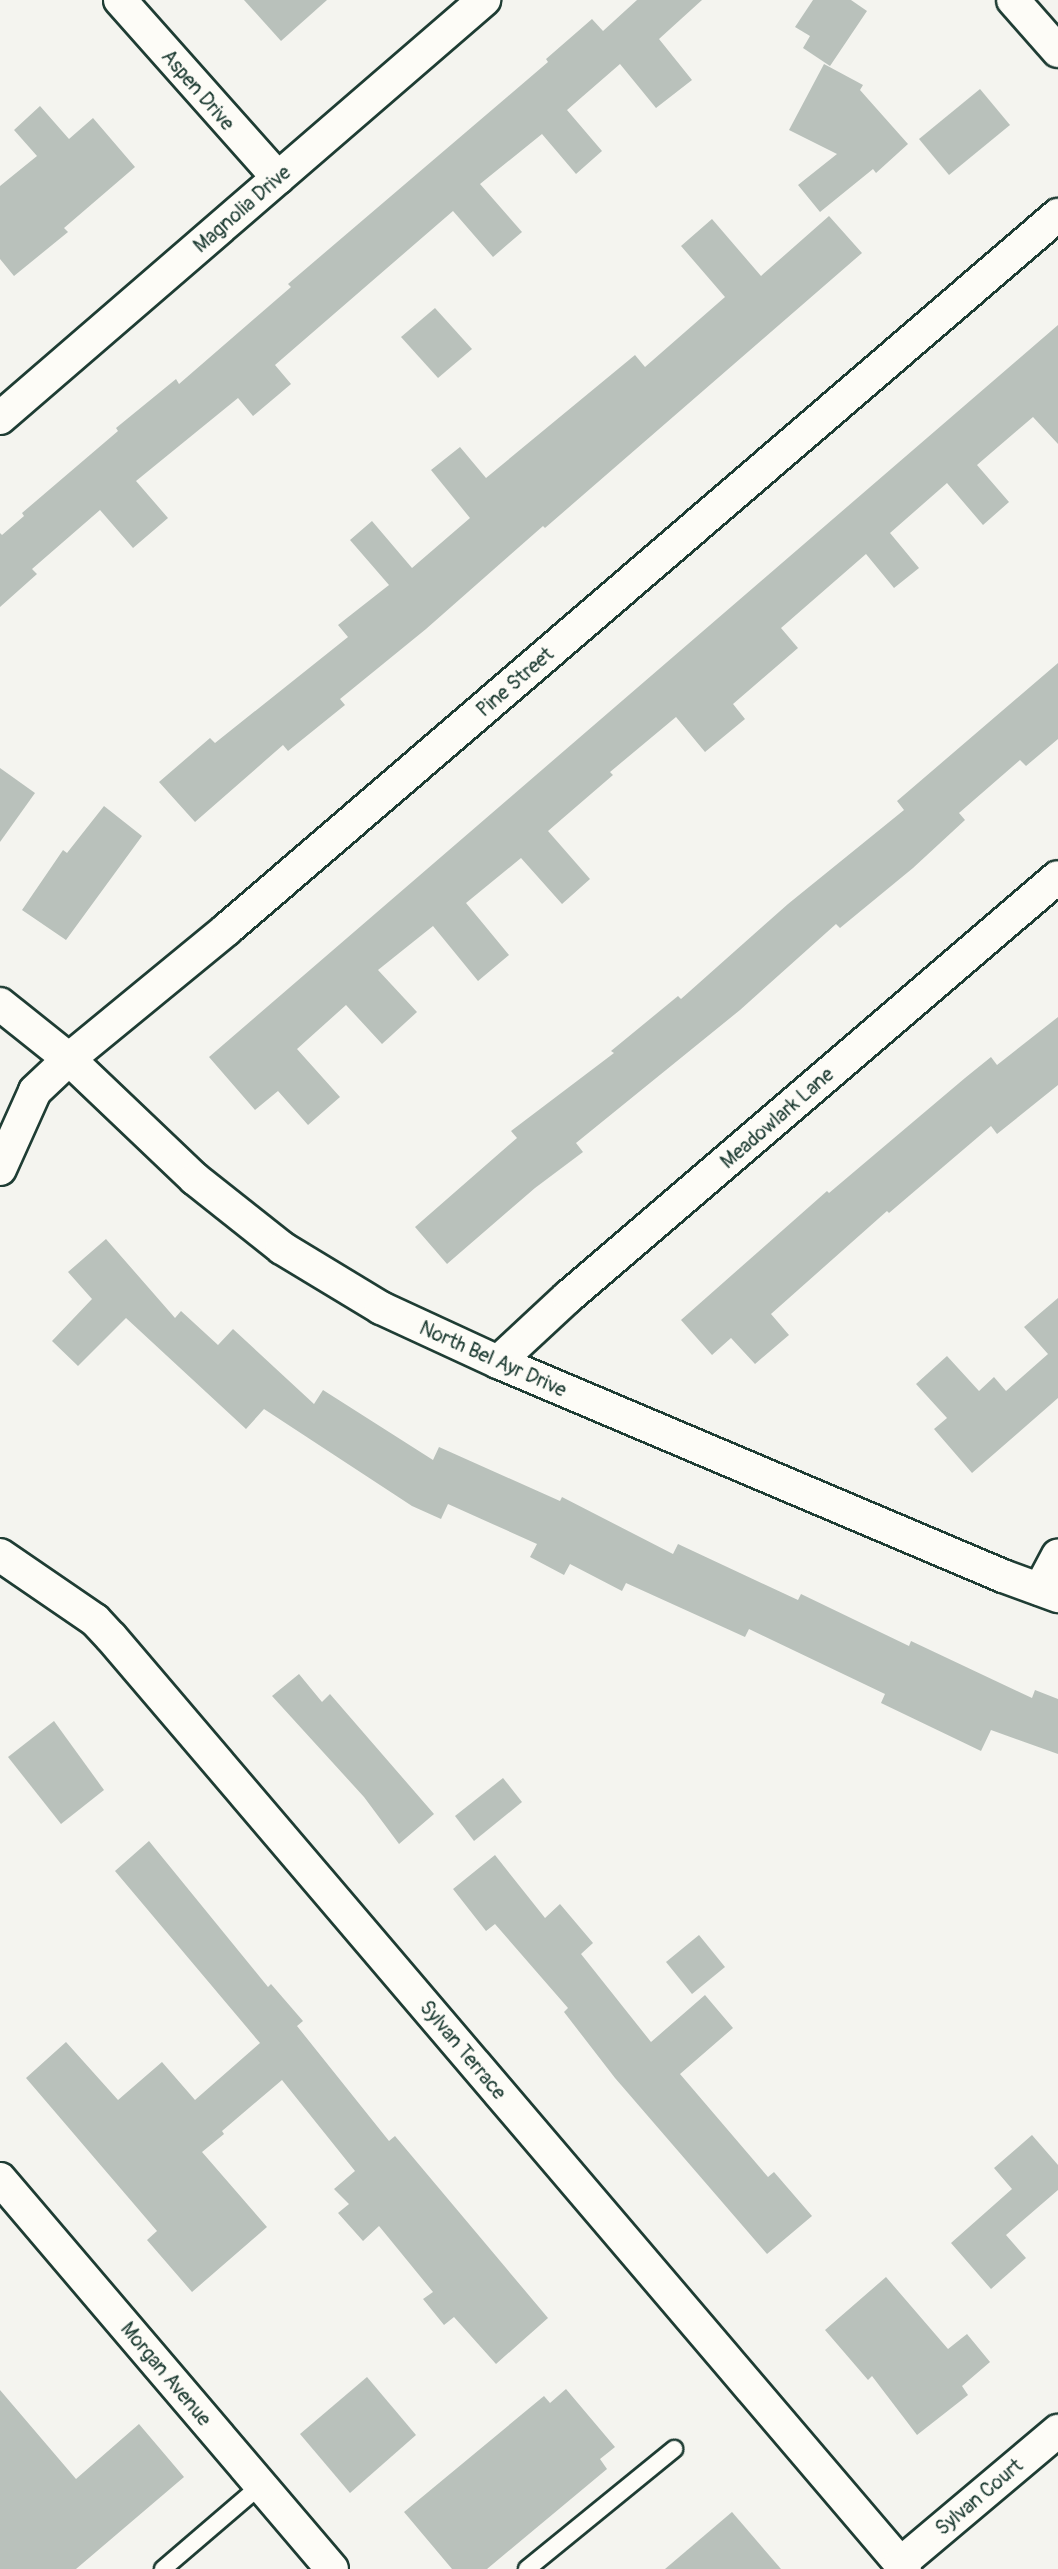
<!DOCTYPE html>
<style>
body{margin:0}
#map{position:relative;width:1058px;height:2569px;overflow:hidden;background:#f4f4ef;font-family:Pangolin,sans-serif}
div>[style]{position:absolute}
.building>*{inset:0;background:#b9c1bb}
.roads{filter:drop-shadow(2px 0 #1f3d34) drop-shadow(-2px 0 #1f3d34) drop-shadow(0 2px #1f3d34) drop-shadow(0 -2px #1f3d34)}
.service>*{height:16px;margin:-8px;padding:0 8px;transform-origin:8px;border-radius:8px;background:#fdfcf7}
.minor>*{height:32px;margin:-16px;padding:0 16px;transform-origin:16px;border-radius:16px;background:#fdfcf7}
span{translate:-50% -50%;white-space:nowrap;text-align:center;line-height:1.15;-webkit-text-stroke:6px #fdfcf7;paint-order:stroke}
.street-label{font-size:20px;color:#1f3d34}
</style>
<div id="map">
<div class="building">
<div style="clip-path:polygon(244px 0,327px 0,281px 41px)"></div>
<div style="clip-path:polygon(637px 0,702px 0,659px 39px,692px 80px,656px 108px,620px 64px,567px 110px,602px 151px,576px 174px,542px 134px,480px 184px,522px 232px,493px 257px,453px 211px,275px 365px,291px 384px,253px 416px,238px 398px,136px 481px,168px 518px,133px 548px,100px 510px,32px 569px,37px 574px,0 607px,0 533px,2px 535px,24px 516px,22px 513px,118px 431px,116px 428px,176px 379px,179px 384px,291px 287px,288px 284px,548px 62px,546px 59px,592px 19px,603px 31px)"></div>
<div style="clip-path:polygon(813px 0,851px 0,867px 11px,830px 66px,803px 48px,810px 36px,795px 27px)"></div>
<div style="clip-path:polygon(824px 64px,863px 85px,860px 90px,908px 144px,876px 173px,873px 169px,820px 212px,798px 185px,837px 154px,789px 130px)"></div>
<div style="clip-path:polygon(980px 89px,1010px 125px,949px 175px,919px 139px)"></div>
<div style="clip-path:polygon(40px 106px,69px 139px,93px 118px,135px 167px,64px 228px,68px 232px,14px 276px,0 259px,0 186px,37px 156px,14px 130px)"></div>
<div style="clip-path:polygon(829px 216px,862px 253px,545px 528px,543px 526px,426px 629px,340px 699px,345px 705px,288px 751px,283px 745px,195px 822px,159px 782px,210px 738px,215px 743px,348px 637px,338px 625px,389px 585px,350px 540px,372px 521px,412px 568px,470px 518px,431px 470px,460px 447px,486px 478px,635px 355px,645px 367px,725px 297px,681px 246px,712px 219px,761px 276px)"></div>
<div style="clip-path:polygon(435px 308px,472px 349px,438px 378px,401px 337px)"></div>
<div style="clip-path:polygon(1058px 325px,1058px 444px,1033px 417px,977px 465px,1009px 502px,983px 525px,947px 483px,890px 533px,919px 568px,894px 588px,866px 554px,781px 628px,798px 648px,733px 704px,745px 719px,705px 752px,676px 717px,610px 772px,613px 775px,548px 831px,590px 879px,562px 904px,521px 858px,466px 903px,509px 955px,478px 981px,433px 926px,378px 970px,417px 1012px,382px 1044px,346px 1005px,297px 1049px,340px 1097px,308px 1125px,278px 1091px,255px 1110px,209px 1057px)"></div>
<div style="clip-path:polygon(1058px 663px,1058px 739px,1026px 766px,1020px 760px,959px 813px,965px 820px,913px 868px,840px 928px,836px 924px,740px 1010px,576px 1143px,583px 1152px,535px 1188px,447px 1264px,415px 1227px,517px 1138px,511px 1131px,614px 1053px,611px 1051px,678px 996px,681px 999px,788px 904px,904px 810px,897px 801px)"></div>
<div style="clip-path:polygon(0 768px,35px 793px,0 842px)"></div>
<div style="clip-path:polygon(104px 806px,142px 836px,66px 940px,22px 910px,63px 850px,67px 853px)"></div>
<div style="clip-path:polygon(1058px 1017px,1058px 1085px,997px 1134px,991px 1126px,889px 1213px,887px 1211px,771px 1314px,789px 1335px,755px 1364px,731px 1338px,712px 1355px,681px 1320px,827px 1191px,829px 1193px,965px 1078px,991px 1057px,997px 1065px)"></div>
<div style="clip-path:polygon(106px 1239px,175px 1318px,181px 1311px,218px 1345px,233px 1329px,314px 1404px,323px 1390px,433px 1460px,439px 1447px,560px 1501px,562px 1497px,673px 1554px,678px 1544px,798px 1600px,801px 1594px,909px 1646px,911px 1641px,1032px 1698px,1035px 1690px,1058px 1699px,1058px 1754px,991px 1730px,981px 1751px,881px 1703px,885px 1694px,749px 1629px,745px 1637px,626px 1583px,622px 1591px,570px 1564px,564px 1575px,530px 1557px,537px 1544px,448px 1504px,441px 1519px,412px 1506px,264px 1409px,246px 1429px,126px 1318px,78px 1366px,52px 1341px,92px 1299px,68px 1272px)"></div>
<div style="clip-path:polygon(1058px 1298px,1058px 1398px,972px 1473px,934px 1429px,947px 1418px,916px 1384px,947px 1356px,979px 1391px,994px 1377px,1006px 1391px,1048px 1354px,1024px 1327px)"></div>
<div style="clip-path:polygon(299px 1674px,322px 1702px,330px 1694px,434px 1814px,399px 1844px,364px 1797px,272px 1696px)"></div>
<div style="clip-path:polygon(54px 1721px,104px 1790px,61px 1824px,8px 1757px)"></div>
<div style="clip-path:polygon(503px 1778px,522px 1802px,474px 1841px,455px 1816px)"></div>
<div style="clip-path:polygon(149px 1841px,268px 1987px,271px 1984px,303px 2021px,297px 2026px,389px 2141px,395px 2136px,548px 2318px,496px 2364px,454px 2317px,444px 2325px,423px 2299px,433px 2292px,379px 2226px,363px 2241px,338px 2213px,349px 2204px,334px 2189px,355px 2171px,282px 2080px,222px 2131px,224px 2134px,202px 2152px,267px 2227px,192px 2292px,147px 2240px,157px 2231px,26px 2078px,66px 2042px,118px 2100px,162px 2062px,195px 2100px,260px 2043px,115px 1871px)"></div>
<div style="clip-path:polygon(495px 1855px,545px 1918px,560px 1904px,593px 1943px,581px 1954px,651px 2042px,705px 1995px,733px 2028px,680px 2074px,768px 2177px,774px 2172px,812px 2216px,767px 2254px,615px 2078px,564px 2012px,568px 2008px,495px 1924px,486px 1931px,453px 1889px)"></div>
<div style="clip-path:polygon(699px 1935px,725px 1967px,692px 1994px,666px 1962px)"></div>
<div style="clip-path:polygon(1032px 2135px,1058px 2165px,1058px 2190px,1006px 2235px,1026px 2258px,991px 2289px,951px 2243px,1012px 2189px,994px 2168px)"></div>
<div style="clip-path:polygon(886px 2277px,948px 2349px,967px 2334px,990px 2362px,962px 2386px,968px 2395px,917px 2435px,872px 2376px,868px 2380px,825px 2330px)"></div>
<div style="clip-path:polygon(367px 2377px,416px 2435px,350px 2493px,300px 2434px)"></div>
<div style="clip-path:polygon(566px 2389px,615px 2447px,600px 2459px,607px 2469px,487px 2569px,452px 2569px,404px 2512px,544px 2396px,550px 2403px)"></div>
<div style="clip-path:polygon(0 2390px,76px 2479px,139px 2424px,184px 2477px,76px 2569px,0 2569px)"></div>
<div style="clip-path:polygon(732px 2512px,781px 2569px,665px 2569px)"></div>
</div>
<div class="roads">
<div class="service">
<div style="left:163px;top:2569px;width:129px;rotate:-40.6deg"></div>
<div style="left:527px;top:2569px;width:190px;rotate:-39.2deg"></div>
</div>
<div class="minor">
<div style="left:120px;top:0;width:238px;rotate:48.4deg"></div>
<div style="left:1013px;top:0;width:68px;rotate:48.6deg"></div>
<div style="left:0;top:418px;width:640px;rotate:-40.82deg"></div>
<div style="left:0;top:1004px;width:88px;rotate:38.6deg"></div>
<div style="left:69px;top:1059px;width:174px;rotate:43.6deg"></div>
<div style="left:195px;top:1179px;width:111px;rotate:38.4deg"></div>
<div style="left:282px;top:1248px;width:116px;rotate:31.2deg"></div>
<div style="left:381px;top:1308px;width:129px;rotate:24.8deg"></div>
<div style="left:498px;top:1362px;width:548px;rotate:22.97deg"></div>
<div style="left:1003px;top:1576px;width:59px;rotate:20deg"></div>
<div style="left:0;top:1169px;width:85px;rotate:-65.8deg"></div>
<div style="left:35px;top:1091px;width:47px;rotate:-43.3deg"></div>
<div style="left:69px;top:1059px;width:205px;rotate:-39.4deg"></div>
<div style="left:227px;top:929px;width:1096px;rotate:-40.67deg"></div>
<div style="left:498px;top:1362px;width:96px;rotate:-42.9deg"></div>
<div style="left:568px;top:1297px;width:645px;rotate:-40.6deg"></div>
<div style="left:0;top:1555px;width:115px;rotate:34.4deg"></div>
<div style="left:95px;top:1620px;width:23px;rotate:47deg"></div>
<div style="left:111px;top:1637px;width:1224px;rotate:49.57deg"></div>
<div style="left:1040px;top:1589px;width:38px;rotate:-62deg"></div>
<div style="left:0;top:2179px;width:512px;rotate:49.59deg"></div>
<div style="left:900px;top:2564px;width:207px;rotate:-40.1deg"></div>
</div>
</div>
<div class="street-label">
<span style="left:198px;top:90px;rotate:49deg">Aspen Drive</span>
<span style="left:242px;top:209px;rotate:-41deg">Magnolia Drive</span>
<span style="left:515px;top:682px;rotate:-41deg">Pine Street</span>
<span style="left:777px;top:1118px;rotate:-41deg">Meadowlark Lane</span>
<span style="left:493px;top:1359px;rotate:24deg">North Bel Ayr Drive</span>
<span style="left:463px;top:2050px;rotate:50deg">Sylvan Terrace</span>
<span style="left:166px;top:2374px;rotate:50deg">Morgan Avenue</span>
<span style="left:979px;top:2497px;rotate:-40deg">Sylvan Court</span>
</div>
</div>
